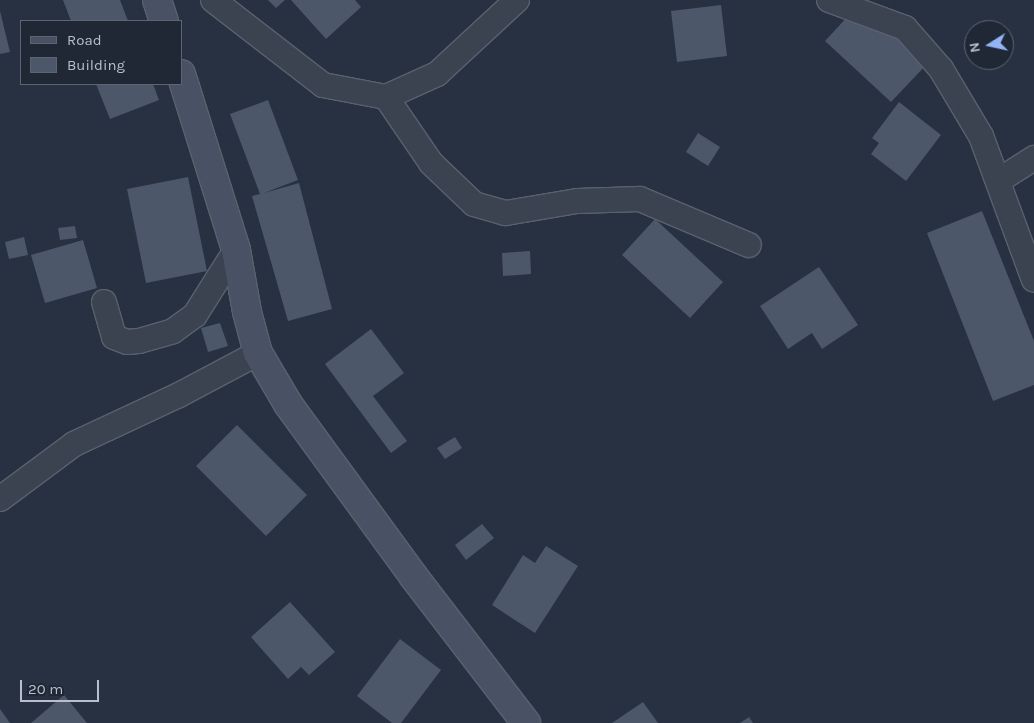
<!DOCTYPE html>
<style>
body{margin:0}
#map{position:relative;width:1034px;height:723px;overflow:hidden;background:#273141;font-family:Karla,sans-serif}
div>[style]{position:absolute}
.building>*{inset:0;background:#4d576a}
.roads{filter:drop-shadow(1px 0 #59616e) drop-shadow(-1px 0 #59616e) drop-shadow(0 1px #59616e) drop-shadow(0 -1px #59616e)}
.minor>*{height:24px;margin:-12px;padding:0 12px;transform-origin:12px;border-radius:12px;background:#3b4351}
.secondary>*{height:28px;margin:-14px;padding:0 14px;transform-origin:14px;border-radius:14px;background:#495264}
span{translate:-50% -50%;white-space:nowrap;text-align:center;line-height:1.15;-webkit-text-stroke:4px #202836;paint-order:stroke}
.legend{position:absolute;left:20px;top:20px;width:162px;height:65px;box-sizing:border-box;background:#202836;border:1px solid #5d6472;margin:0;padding:6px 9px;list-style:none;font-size:15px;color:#b8becb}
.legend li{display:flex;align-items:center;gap:10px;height:25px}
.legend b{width:25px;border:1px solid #5d6472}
.north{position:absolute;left:964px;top:20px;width:50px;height:50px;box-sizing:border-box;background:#202836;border:1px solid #5d6472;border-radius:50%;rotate:260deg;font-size:14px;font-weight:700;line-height:20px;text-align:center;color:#b8becb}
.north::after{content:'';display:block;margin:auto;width:18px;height:22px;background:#92b3f5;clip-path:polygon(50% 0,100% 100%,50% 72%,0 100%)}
.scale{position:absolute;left:20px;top:680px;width:79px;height:22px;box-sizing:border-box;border:2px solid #b8becb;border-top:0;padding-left:6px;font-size:15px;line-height:18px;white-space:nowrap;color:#b8becb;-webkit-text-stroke:4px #202836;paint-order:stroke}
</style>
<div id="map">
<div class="building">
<div style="clip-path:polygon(63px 0,120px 0,128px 21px,71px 21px)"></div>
<div style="clip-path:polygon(268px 0,285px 0,276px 8px)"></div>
<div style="clip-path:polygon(291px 0,355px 0,361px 7px,326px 39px)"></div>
<div style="clip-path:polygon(861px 2px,927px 64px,891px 102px,825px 41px)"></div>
<div style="clip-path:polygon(721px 5px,727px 56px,677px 62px,671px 11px)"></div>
<div style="clip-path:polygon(0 11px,10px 52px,0 54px)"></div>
<div style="clip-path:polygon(96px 84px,153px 84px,159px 100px,110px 119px)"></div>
<div style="clip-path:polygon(268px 100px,298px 180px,264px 193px,299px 183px,332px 309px,288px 321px,252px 196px,260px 194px,230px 114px)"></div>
<div style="clip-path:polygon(899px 102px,941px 135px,906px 181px,871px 154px,879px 143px,872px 138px)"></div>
<div style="clip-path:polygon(698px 133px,720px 147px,708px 166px,686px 152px)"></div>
<div style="clip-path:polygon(188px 177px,207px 271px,146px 283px,127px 189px)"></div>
<div style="clip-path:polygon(982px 211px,1034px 341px,1034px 385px,993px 401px,927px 233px)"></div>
<div style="clip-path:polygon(655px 219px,723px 282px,690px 318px,622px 255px)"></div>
<div style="clip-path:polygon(75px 226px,77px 238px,60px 240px,58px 228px)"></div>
<div style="clip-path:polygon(24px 237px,28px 255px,9px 259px,5px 242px)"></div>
<div style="clip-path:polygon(83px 240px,97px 288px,45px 303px,31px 255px)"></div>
<div style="clip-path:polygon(530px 251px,531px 274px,503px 276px,502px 253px)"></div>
<div style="clip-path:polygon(819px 267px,858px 325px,822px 349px,812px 333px,788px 349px,760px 306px)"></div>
<div style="clip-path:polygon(220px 323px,228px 346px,208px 352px,201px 328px)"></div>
<div style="clip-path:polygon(371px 329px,404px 373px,373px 396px,407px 441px,391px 453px,325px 364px)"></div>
<div style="clip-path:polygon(237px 425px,307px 495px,266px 536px,196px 466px)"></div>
<div style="clip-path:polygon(455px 437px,462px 448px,445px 459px,437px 448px)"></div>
<div style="clip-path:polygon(482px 524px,494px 538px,466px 560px,455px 545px)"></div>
<div style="clip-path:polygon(546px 546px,578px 566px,535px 633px,492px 605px,523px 555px,535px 563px)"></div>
<div style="clip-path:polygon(290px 602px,335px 652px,309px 675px,301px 667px,288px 679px,251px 637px)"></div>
<div style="clip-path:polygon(400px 639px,441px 670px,401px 723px,392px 723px,357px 696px)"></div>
<div style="clip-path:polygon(64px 695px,87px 723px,31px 723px)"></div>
<div style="clip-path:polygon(643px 702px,658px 723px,612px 723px)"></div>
<div style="clip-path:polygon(0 709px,10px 723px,0 723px)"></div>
<div style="clip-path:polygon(749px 717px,753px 723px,740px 723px)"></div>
</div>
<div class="roads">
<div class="minor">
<div style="left:213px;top:0;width:139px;rotate:37.7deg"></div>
<div style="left:323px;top:85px;width:64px;rotate:10.8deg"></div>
<div style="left:386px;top:97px;width:56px;rotate:-24.3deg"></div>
<div style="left:437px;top:74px;width:109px;rotate:-42.8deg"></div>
<div style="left:829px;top:0;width:81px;rotate:20.2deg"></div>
<div style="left:905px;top:28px;width:55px;rotate:48.7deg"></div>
<div style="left:941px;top:69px;width:78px;rotate:59.2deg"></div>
<div style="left:981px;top:136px;width:153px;rotate:69.8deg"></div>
<div style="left:386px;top:97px;width:80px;rotate:55.7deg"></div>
<div style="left:431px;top:163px;width:59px;rotate:43.6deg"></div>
<div style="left:474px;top:204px;width:33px;rotate:16deg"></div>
<div style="left:506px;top:213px;width:72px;rotate:-9.6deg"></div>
<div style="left:577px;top:201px;width:63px;rotate:-1.8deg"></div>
<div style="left:640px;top:199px;width:118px;rotate:22.9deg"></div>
<div style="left:998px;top:181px;width:43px;rotate:-32.6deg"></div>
<div style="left:104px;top:302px;width:36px;rotate:74deg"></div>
<div style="left:114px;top:337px;width:14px;rotate:21deg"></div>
<div style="left:127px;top:342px;width:12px;rotate:-5deg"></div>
<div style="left:139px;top:341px;width:35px;rotate:-16deg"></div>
<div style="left:173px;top:331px;width:27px;rotate:-36deg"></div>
<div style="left:195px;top:315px;width:77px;rotate:-57.8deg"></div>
<div style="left:0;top:499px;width:92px;rotate:-36.6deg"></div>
<div style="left:74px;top:444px;width:116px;rotate:-25deg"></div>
<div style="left:179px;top:395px;width:89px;rotate:-28deg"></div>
</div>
<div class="secondary">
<div style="left:157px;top:0;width:22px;rotate:72deg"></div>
<div style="left:181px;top:74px;width:184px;rotate:72.6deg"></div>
<div style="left:236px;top:250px;width:63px;rotate:79.9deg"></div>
<div style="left:247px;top:312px;width:42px;rotate:75deg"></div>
<div style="left:258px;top:353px;width:59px;rotate:59.5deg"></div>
<div style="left:288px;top:404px;width:214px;rotate:53.9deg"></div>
<div style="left:414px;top:577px;width:184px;rotate:52.5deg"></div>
</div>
</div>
<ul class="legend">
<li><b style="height:6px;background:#495264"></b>Road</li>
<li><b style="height:14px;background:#4d576a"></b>Building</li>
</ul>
<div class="north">N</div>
<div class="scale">20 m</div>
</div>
